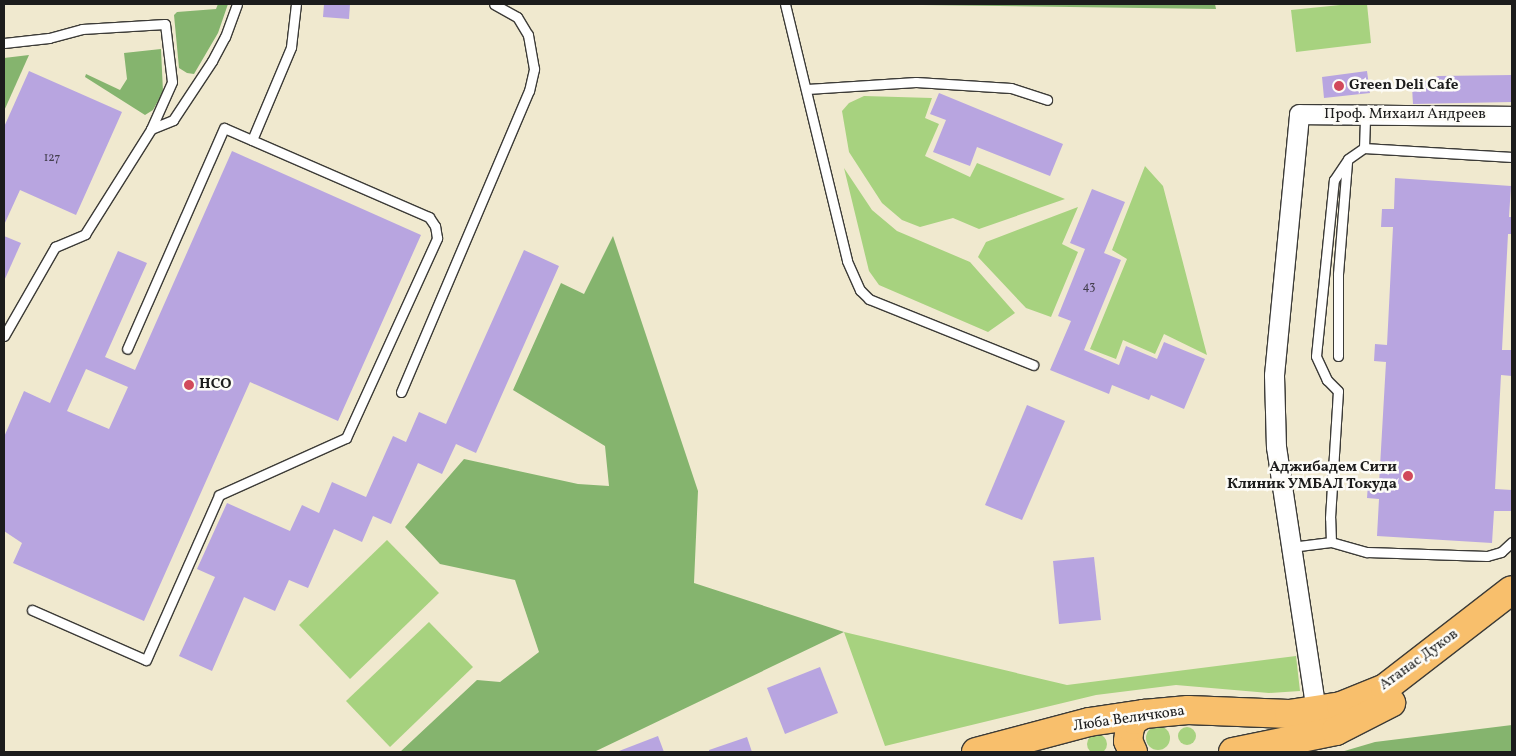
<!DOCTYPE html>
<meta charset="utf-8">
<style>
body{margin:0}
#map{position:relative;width:1516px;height:756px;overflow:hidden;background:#f0e9cf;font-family:Vollkorn,serif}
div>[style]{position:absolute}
.green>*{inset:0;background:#a7d27f}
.round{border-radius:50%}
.forest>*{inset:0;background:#85b46e}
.building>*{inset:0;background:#b8a5e0}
.roads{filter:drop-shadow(1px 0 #3c3b37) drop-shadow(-1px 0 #3c3b37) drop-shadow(0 1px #3c3b37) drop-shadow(0 -1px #3c3b37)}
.lane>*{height:9px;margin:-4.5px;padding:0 4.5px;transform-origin:4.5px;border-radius:4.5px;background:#fff}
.street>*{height:19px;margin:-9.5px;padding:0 9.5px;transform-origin:9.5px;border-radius:9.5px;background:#fff}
.primary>*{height:28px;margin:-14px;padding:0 14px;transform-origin:14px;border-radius:14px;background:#f8bf6c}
.dots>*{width:14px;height:14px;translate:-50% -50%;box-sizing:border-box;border:2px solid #fdfcf7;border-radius:50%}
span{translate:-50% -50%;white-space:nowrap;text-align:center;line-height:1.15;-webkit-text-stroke:5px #fdfcf7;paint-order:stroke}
.number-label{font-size:12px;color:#433e4d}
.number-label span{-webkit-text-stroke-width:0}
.poi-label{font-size:15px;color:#1c1c1c;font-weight:700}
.left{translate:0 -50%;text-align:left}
.right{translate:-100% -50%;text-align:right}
.street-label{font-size:15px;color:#1c1c1c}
.frame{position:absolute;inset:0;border:5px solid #1c1c1c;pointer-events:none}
</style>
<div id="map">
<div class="green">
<div style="clip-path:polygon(1350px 4px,1367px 4px,1371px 43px,1296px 52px,1291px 10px)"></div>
<div style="clip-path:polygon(864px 96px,932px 98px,925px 118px,939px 124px,925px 156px,970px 177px,977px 163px,1065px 199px,979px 229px,953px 218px,920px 227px,902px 220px,882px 203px,849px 152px,842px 111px,849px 103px)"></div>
<div style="clip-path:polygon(1145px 166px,1163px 186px,1207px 355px,1164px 334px,1155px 354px,1123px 340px,1116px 359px,1090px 349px,1127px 259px,1112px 250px)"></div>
<div style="clip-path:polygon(844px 168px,872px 210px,897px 231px,970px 262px,1015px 313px,988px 332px,879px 285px,869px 271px)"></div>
<div style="clip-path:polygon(1078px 207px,1062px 244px,1078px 252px,1051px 317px,1026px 308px,978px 257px,986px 242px)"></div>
<div style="clip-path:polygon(387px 540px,439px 593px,350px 679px,299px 625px)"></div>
<div style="clip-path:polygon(429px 622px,473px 667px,390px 747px,346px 701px)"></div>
<div style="clip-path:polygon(844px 632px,1067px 685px,1296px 656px,1300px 691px,1269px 693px,1176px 685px,1096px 695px,885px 746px)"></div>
<div class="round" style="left:1146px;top:726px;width:24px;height:24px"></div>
<div class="round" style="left:1178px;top:727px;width:18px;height:18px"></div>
<div class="round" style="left:1087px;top:734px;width:20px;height:20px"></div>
</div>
<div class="forest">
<div style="clip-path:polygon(218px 4px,228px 4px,218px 33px,194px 74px,187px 73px,179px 68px,174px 15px,177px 12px,216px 9px)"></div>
<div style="clip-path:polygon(846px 4px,1215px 4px,1216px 9px)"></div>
<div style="clip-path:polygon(161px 49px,163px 92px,153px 110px,145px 115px,85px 77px,86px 74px,120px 90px,127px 79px,124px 53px)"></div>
<div style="clip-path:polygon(29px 55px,4px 111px,4px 58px)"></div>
<div style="clip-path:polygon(613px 236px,698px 491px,694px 583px,844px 632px,594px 752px,400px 752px,477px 680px,500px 682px,539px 652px,515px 580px,440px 564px,405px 527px,464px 459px,578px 484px,609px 486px,605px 446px,513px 390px,561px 283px,584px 294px)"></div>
<div style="clip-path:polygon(1512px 725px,1512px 752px,1341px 752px,1375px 742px)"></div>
</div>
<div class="building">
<div style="clip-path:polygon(324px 4px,350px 4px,349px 19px,323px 17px)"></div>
<div style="clip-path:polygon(29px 71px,122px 112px,76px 215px,20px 190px,4px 225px,4px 127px)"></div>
<div style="clip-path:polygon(1367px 71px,1370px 93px,1324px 98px,1322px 77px)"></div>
<div style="clip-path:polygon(1512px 75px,1512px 102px,1413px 104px,1412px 87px,1438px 76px)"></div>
<div style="clip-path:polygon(939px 93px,1063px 144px,1050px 176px,977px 147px,970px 166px,933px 152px,946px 120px,930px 114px)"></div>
<div style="clip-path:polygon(evenodd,232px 151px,421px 235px,338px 421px,250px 382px,144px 621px,13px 563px,22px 543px,4px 531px,4px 437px,24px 391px,50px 403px,118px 251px,147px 263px,105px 357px,135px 370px,232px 151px,86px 369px,128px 387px,109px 429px,67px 411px,86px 369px)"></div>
<div style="clip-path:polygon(1395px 178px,1511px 186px,1509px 217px,1512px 217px,1512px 234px,1508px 234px,1502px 350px,1512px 350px,1512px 376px,1501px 375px,1495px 489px,1512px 490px,1512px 511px,1494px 511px,1492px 543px,1377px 536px,1379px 499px,1367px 498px,1368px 484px,1379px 484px,1386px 362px,1374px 361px,1375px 344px,1387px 345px,1393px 227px,1381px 227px,1382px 209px,1394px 209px)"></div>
<div style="clip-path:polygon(1092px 189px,1125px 202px,1104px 253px,1121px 260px,1084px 350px,1119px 365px,1126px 346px,1157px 359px,1164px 342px,1205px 359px,1184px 409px,1151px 395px,1149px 400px,1112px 385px,1109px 394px,1050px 370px,1071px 321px,1058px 316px,1085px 249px,1070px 243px)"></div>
<div style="clip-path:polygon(4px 236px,21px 243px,4px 281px)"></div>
<div style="clip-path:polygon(524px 250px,559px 266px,476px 453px,456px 444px,442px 474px,418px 463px,391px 524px,373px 516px,362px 542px,334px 529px,308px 588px,289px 580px,275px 611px,244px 597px,212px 671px,179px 656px,215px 577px,197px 569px,227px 503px,290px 531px,302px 505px,319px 513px,332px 482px,366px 497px,393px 436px,406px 442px,419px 412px,446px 424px)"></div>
<div style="clip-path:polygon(1027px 405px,1065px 421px,1022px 520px,985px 505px)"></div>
<div style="clip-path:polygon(1094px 557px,1101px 620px,1059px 624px,1053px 561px)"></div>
<div style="clip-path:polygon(820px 667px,838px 713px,785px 734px,767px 688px)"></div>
<div style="clip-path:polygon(658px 736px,664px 752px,619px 752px,619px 751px)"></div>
<div style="clip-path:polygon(747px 737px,752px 752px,709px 752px,709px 750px)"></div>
</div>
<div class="roads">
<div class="lane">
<div style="left:785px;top:4px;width:264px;rotate:76.4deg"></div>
<div style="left:847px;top:261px;width:32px;rotate:66deg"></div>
<div style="left:860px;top:290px;width:13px;rotate:45deg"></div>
<div style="left:869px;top:299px;width:177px;rotate:21.9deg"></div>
<div style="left:4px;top:43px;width:45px;rotate:-6.3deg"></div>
<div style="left:49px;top:38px;width:34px;rotate:-15deg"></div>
<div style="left:82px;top:29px;width:83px;rotate:-3.4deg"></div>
<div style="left:165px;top:24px;width:58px;rotate:83.1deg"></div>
<div style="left:172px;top:82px;width:51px;rotate:114.1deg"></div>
<div style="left:807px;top:89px;width:109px;rotate:-3.7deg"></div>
<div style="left:916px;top:82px;width:95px;rotate:3.6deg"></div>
<div style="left:1011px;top:88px;width:38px;rotate:18deg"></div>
<div style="left:252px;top:140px;width:101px;rotate:-67.2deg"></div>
<div style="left:291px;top:47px;width:43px;rotate:-83.4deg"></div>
<div style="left:1364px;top:148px;width:33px;rotate:-88deg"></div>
<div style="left:4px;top:336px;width:103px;rotate:-60.2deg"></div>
<div style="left:55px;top:247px;width:33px;rotate:-23deg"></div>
<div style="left:85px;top:234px;width:124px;rotate:-57.8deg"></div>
<div style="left:151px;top:129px;width:24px;rotate:-22deg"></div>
<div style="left:173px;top:120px;width:71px;rotate:-56.5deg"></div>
<div style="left:212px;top:61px;width:27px;rotate:-62deg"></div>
<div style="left:225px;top:37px;width:35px;rotate:-70deg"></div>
<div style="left:1338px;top:356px;width:82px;rotate:-90deg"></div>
<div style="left:1338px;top:274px;width:112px;rotate:-85.4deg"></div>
<div style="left:401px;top:392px;width:327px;rotate:-67deg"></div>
<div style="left:529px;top:91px;width:23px;rotate:-77deg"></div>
<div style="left:534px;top:69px;width:35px;rotate:-100deg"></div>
<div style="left:528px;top:35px;width:21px;rotate:-121deg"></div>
<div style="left:517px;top:17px;width:26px;rotate:-151deg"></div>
<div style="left:1331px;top:542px;width:24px;rotate:-92deg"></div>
<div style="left:1330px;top:518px;width:127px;rotate:-86.4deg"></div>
<div style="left:1338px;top:391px;width:16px;rotate:-135deg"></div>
<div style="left:1327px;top:380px;width:26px;rotate:-115deg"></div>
<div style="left:1316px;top:356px;width:177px;rotate:-84.2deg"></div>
<div style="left:1334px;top:180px;width:25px;rotate:-56deg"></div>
<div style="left:1348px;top:159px;width:19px;rotate:-35deg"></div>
<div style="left:1364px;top:148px;width:148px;rotate:3.5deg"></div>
<div style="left:1291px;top:547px;width:40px;rotate:-7.1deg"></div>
<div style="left:1331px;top:542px;width:37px;rotate:16deg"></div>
<div style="left:1367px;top:552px;width:120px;rotate:1.9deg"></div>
<div style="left:1487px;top:556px;width:15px;rotate:-16deg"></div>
<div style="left:1501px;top:552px;width:15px;rotate:-42deg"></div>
<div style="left:32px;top:610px;width:124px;rotate:23.7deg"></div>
<div style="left:146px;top:660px;width:180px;rotate:-66.1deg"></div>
<div style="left:219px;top:495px;width:139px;rotate:-24.2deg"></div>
<div style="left:346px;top:438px;width:220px;rotate:-65.5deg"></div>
<div style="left:437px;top:238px;width:12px;rotate:-99deg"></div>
<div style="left:435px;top:226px;width:11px;rotate:-124deg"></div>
<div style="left:429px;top:217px;width:223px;rotate:-156.5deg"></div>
<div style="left:224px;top:128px;width:241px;rotate:113.7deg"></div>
</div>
<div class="street">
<div style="left:1316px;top:711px;width:267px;rotate:-98.6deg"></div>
<div style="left:1276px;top:447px;width:72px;rotate:-91.6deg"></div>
<div style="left:1274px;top:375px;width:262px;rotate:-84.5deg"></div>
<div style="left:1299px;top:114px;width:213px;rotate:0.5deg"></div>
</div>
<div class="primary">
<div style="left:976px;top:752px;width:117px;rotate:-14.9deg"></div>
<div style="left:1089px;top:722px;width:56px;rotate:-8.3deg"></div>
<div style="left:1144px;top:714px;width:44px;rotate:-5.2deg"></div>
<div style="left:1188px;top:710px;width:101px;rotate:2.3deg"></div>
<div style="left:1289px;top:714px;width:53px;rotate:-8.7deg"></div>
<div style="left:1341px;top:706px;width:48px;rotate:-22.2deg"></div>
<div style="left:1385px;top:688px;width:160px;rotate:-37.7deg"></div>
<div style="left:1133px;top:752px;width:12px;rotate:-114deg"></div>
<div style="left:1128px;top:741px;width:14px;rotate:-82deg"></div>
<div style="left:1130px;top:727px;width:8px;rotate:-60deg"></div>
<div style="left:1134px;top:720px;width:12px;rotate:-31deg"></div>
<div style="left:1233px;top:752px;width:105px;rotate:-11.5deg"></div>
<div style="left:1336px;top:731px;width:62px;rotate:-27deg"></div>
</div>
</div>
<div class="dots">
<div style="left:1339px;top:86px;background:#d1495b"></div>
<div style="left:189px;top:385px;background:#d1495b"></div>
<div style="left:1408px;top:476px;background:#d1495b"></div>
</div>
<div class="number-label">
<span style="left:52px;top:159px">127</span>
<span style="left:1089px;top:288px">43</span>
</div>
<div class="poi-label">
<span class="left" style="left:1349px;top:86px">Green Deli Cafe</span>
<span class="left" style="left:199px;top:385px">НСО</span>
<span class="right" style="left:1397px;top:476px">Аджибадем Сити<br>Клиник УМБАЛ Токуда</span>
</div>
<div class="street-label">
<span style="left:1405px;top:115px">Проф. Михаил Андреев</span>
<span style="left:1419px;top:660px;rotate:-36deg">Атанас Дуков</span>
<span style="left:1129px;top:719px;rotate:-8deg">Люба Величкова</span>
</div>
<div class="frame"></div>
</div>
